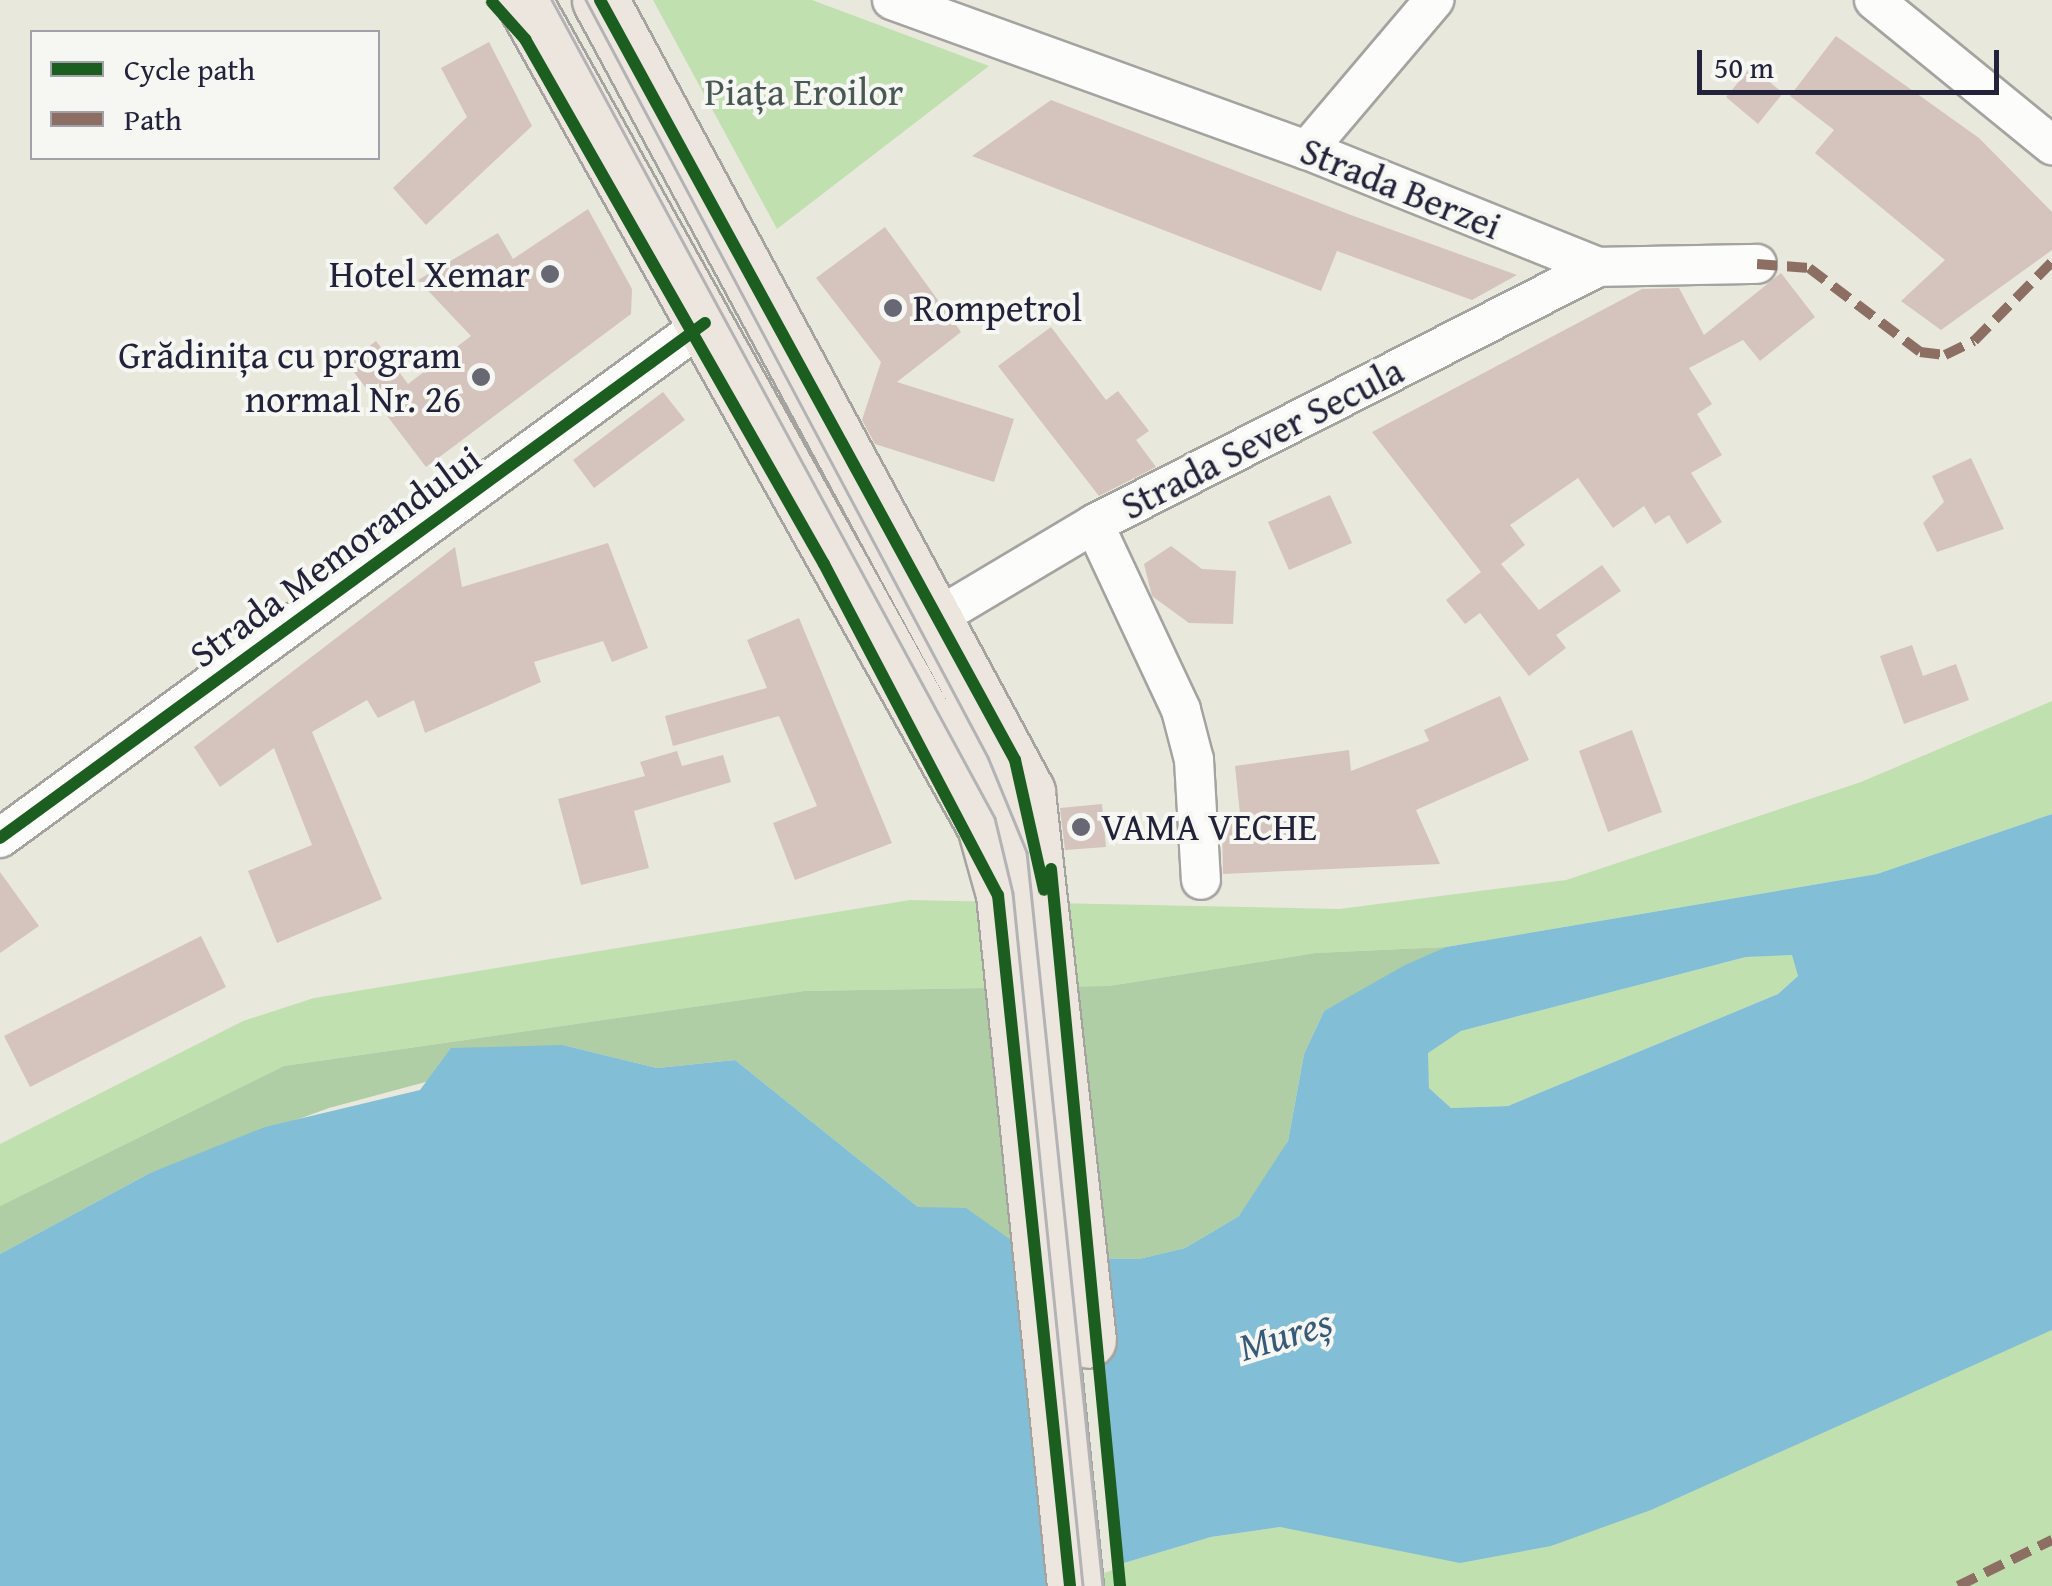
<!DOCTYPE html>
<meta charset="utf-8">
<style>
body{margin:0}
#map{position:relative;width:2052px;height:1586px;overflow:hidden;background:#e9e8dd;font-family:"Gentium Book Plus",serif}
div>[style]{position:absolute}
.green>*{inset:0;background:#c1e0b0}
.forest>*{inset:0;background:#afcea5}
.water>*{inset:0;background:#82bfd6}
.pier>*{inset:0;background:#e9e8dd}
.building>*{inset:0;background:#d4c4bd}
.roads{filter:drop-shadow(2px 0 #a4a3a0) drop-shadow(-2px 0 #a4a3a0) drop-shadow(0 2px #a4a3a0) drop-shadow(0 -2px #a4a3a0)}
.minor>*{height:38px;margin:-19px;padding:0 19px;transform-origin:19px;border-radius:19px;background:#fcfcfa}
.primary>*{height:55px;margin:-27.5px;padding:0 27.5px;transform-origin:27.5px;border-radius:27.5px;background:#ede6df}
.tram>*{height:2.5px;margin:-1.25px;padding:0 1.25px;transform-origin:1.25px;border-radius:1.25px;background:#b3b3b5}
.quiet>*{height:10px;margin-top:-5px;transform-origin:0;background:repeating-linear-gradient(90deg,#8d6e63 0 20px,transparent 0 30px)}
.cycleway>*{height:12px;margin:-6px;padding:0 6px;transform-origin:6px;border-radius:6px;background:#1b5e20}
.dots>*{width:28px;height:28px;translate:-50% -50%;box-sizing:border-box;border:5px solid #f6f6f2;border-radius:50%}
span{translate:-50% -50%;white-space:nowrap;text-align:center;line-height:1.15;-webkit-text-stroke:8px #f6f6f2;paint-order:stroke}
.park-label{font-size:38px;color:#485953}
.street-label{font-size:38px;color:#22223b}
.poi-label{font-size:38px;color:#22223b}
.right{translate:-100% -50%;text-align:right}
.left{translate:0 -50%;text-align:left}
.water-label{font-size:40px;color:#375a78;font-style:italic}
.legend{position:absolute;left:30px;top:30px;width:350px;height:130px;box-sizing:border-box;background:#f6f6f2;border:2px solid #a1a1a9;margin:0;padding:12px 18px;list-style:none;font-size:30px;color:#22223b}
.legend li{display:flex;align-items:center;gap:20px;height:50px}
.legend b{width:50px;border:2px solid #a1a1a9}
.scale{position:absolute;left:1697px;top:50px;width:302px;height:45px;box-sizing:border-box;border:5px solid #22223b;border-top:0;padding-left:12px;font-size:30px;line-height:35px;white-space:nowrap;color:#22223b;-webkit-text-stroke:8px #f6f6f2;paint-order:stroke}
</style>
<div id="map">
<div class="green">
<div style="clip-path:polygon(653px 0,812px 0,989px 66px,777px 229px)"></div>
<div style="clip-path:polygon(2052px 701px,2052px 814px,1877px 874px,1446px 947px,1315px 953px,1109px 986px,804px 991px,284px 1066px,0 1206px,0 1144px,243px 1021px,314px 998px,910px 900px,1339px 909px,1566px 880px,1861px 782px)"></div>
<div style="clip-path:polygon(1793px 954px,1798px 976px,1778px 994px,1508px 1106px,1451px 1108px,1429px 1088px,1427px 1053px,1461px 1031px,1746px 957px)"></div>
<div style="clip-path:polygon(2052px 1330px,2052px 1586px,1047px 1586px,1211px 1537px,1280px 1527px,1551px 1546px)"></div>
</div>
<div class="forest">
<div style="clip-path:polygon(1446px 947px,1324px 1011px,1304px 1054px,1288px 1141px,1260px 1191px,1239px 1216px,1185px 1248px,1139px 1259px,1035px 1257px,918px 1207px,735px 1060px,657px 1068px,563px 1045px,329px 1108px,150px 1173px,0 1254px,0 1206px,284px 1066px,804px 991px,1109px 986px,1315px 953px)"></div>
</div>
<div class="water">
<div style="clip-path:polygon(evenodd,2052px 814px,2052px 1330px,1651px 1510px,1551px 1546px,1460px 1563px,1280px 1527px,1211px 1537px,1047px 1586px,0 1586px,0 1254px,150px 1173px,265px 1127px,420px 1090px,451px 1048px,563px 1045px,657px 1068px,735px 1060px,918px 1207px,966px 1208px,1035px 1257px,1139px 1259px,1185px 1248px,1239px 1216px,1288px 1141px,1304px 1054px,1324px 1011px,1405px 965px,1446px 947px,1877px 874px,2052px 814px,1792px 955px,1798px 976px,1778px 994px,1508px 1106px,1451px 1108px,1429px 1088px,1428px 1053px,1461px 1031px,1746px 957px,1792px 955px)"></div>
</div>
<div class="pier">
<div style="clip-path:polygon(1032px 1249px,1093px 1255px,1123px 1567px,1064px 1585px)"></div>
</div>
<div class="building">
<div style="clip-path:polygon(1836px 36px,1979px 138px,2052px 212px,2052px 250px,1941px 330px,1901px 301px,1945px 260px,1815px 153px,1834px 130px,1790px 96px)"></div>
<div style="clip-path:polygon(489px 42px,532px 126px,426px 225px,393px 188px,467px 117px,441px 68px)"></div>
<div style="clip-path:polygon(1751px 67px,1783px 93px,1758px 124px,1726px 97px)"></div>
<div style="clip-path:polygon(1051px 100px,1351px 215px,1517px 275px,1472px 300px,1337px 251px,1321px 291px,972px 156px)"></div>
<div style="clip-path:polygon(588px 209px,632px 289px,631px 314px,426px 467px,347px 363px,376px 341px,408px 384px,471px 336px,418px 280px,498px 233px,513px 259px)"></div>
<div style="clip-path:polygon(885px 227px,961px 332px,897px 382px,1014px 419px,994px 482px,875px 444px,862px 420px,881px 362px,816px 278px)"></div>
<div style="clip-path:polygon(1781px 273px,1815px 317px,1760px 361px,1743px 340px,1689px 368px,1712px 404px,1697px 414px,1722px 455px,1691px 473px,1722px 522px,1687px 544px,1669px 515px,1655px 524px,1644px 506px,1613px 528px,1578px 478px,1510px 525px,1525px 545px,1501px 564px,1539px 610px,1602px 565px,1621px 591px,1556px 635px,1566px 648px,1529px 676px,1480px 613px,1465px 624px,1446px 600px,1481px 572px,1372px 432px,1642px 289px,1679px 288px,1704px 335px)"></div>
<div style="clip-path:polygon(1051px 327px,1106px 400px,1118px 391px,1149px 431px,1136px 440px,1156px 467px,1099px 496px,998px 366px)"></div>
<div style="clip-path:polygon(663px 392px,685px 420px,594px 488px,573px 460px)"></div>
<div style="clip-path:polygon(1971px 458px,2004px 529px,1937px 552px,1923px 523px,1944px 502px,1932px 476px)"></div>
<div style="clip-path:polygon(1330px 495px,1352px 543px,1289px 570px,1268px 522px)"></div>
<div style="clip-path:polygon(608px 543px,648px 648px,612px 662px,603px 641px,534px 662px,541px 682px,425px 733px,414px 700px,378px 718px,367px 700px,312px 732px,382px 899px,277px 943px,248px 871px,312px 845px,274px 748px,220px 787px,194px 747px,455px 547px,462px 587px)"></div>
<div style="clip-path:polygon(1171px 546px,1202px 569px,1236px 571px,1233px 624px,1189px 623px,1152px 596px,1144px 564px)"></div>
<div style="clip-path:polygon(799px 618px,892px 843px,795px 880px,773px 823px,817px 806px,779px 716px,673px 746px,665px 716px,767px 688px,747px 640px)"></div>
<div style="clip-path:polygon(1912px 645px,1923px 676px,1956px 664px,1969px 700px,1904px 724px,1880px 656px)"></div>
<div style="clip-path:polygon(1500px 696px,1529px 760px,1416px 810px,1440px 864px,1223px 874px,1222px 824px,1241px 824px,1235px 766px,1349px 750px,1351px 771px,1429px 741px,1424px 730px)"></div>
<div style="clip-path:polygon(1632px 730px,1662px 812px,1608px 832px,1579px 751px)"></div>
<div style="clip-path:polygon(677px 751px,682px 766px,723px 755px,731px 782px,634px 811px,649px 868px,581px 885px,558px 799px,645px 776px,640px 762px)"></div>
<div style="clip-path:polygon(1102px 804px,1106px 847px,1065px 850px,1060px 808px)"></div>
<div style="clip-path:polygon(0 872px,39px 926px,0 953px)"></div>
<div style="clip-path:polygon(201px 936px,226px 987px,30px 1087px,4px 1036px)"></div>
</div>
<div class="roads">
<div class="minor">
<div style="left:892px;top:0;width:441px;rotate:19.9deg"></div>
<div style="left:1307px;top:150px;width:314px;rotate:21.9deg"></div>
<div style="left:1598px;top:267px;width:159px;rotate:-1.1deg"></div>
<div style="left:1874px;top:0;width:230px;rotate:39.2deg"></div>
<div style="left:1307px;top:150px;width:197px;rotate:-49.7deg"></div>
<div style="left:1094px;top:524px;width:205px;rotate:64.9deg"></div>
<div style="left:1181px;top:710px;width:52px;rotate:75.4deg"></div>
<div style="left:1194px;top:760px;width:120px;rotate:86.7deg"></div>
<div style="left:933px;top:620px;width:187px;rotate:-30.8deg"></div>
<div style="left:1094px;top:524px;width:566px;rotate:-27.02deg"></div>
<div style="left:0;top:838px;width:873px;rotate:-36.15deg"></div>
</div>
<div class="primary">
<div style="left:523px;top:0;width:946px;rotate:60.78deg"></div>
<div style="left:985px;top:826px;width:71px;rotate:74.4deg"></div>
<div style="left:1004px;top:894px;width:696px;rotate:84.14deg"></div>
<div style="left:600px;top:0;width:900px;rotate:61.67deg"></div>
<div style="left:1027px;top:792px;width:551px;rotate:83.65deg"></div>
</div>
</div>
<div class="tram">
<div style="left:552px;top:0;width:930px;rotate:61.56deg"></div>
<div style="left:995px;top:818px;width:77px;rotate:76.5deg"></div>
<div style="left:1013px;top:893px;width:697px;rotate:84.23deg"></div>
<div style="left:586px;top:0;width:857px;rotate:62.03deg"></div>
<div style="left:988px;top:757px;width:103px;rotate:67.7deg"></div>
<div style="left:1027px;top:852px;width:738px;rotate:84.09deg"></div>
</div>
<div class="quiet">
<div style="left:1757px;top:264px;width:52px;rotate:4.4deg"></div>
<div style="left:1809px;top:268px;width:139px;rotate:37.1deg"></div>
<div style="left:1920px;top:352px;width:25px;rotate:7deg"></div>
<div style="left:1945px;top:355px;width:32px;rotate:-26deg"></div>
<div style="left:1974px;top:341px;width:111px;rotate:-45.4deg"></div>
<div style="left:1958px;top:1586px;width:105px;rotate:-26.1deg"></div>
</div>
<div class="cycleway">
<div style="left:600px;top:0;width:866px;rotate:61.36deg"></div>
<div style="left:1015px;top:760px;width:133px;rotate:77.4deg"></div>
<div style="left:492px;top:2px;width:50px;rotate:48.3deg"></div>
<div style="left:525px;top:39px;width:604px;rotate:60.34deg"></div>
<div style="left:824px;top:564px;width:374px;rotate:62.3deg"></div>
<div style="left:998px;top:895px;width:695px;rotate:84.05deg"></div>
<div style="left:0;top:838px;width:873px;rotate:-36.15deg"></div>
<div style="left:1051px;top:869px;width:720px;rotate:84.5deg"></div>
</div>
<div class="dots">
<div style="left:550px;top:274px;background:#686774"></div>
<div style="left:893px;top:308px;background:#686774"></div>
<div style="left:481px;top:377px;background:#686774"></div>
<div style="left:1081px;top:827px;background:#686774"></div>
</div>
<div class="park-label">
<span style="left:804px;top:92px">Piața Eroilor</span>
</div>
<div class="street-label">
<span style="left:1401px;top:188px;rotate:22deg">Strada Berzei</span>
<span style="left:1262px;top:438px;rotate:-27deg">Strada Sever Secula</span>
<span style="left:335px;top:556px;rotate:-36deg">Strada Memorandului</span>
</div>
<div class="poi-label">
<span class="right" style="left:530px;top:274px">Hotel Xemar</span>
<span class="left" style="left:913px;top:308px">Rompetrol</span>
<span class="right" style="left:461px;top:377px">Grădinița cu program<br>normal Nr. 26</span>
<span class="left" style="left:1101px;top:827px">VAMA VECHE</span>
</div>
<div class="water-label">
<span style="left:1285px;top:1334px;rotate:-17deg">Mureș</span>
</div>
<ul class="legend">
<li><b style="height:12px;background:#1b5e20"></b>Cycle path</li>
<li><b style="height:12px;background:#8d6e63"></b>Path</li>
</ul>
<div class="scale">50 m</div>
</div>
